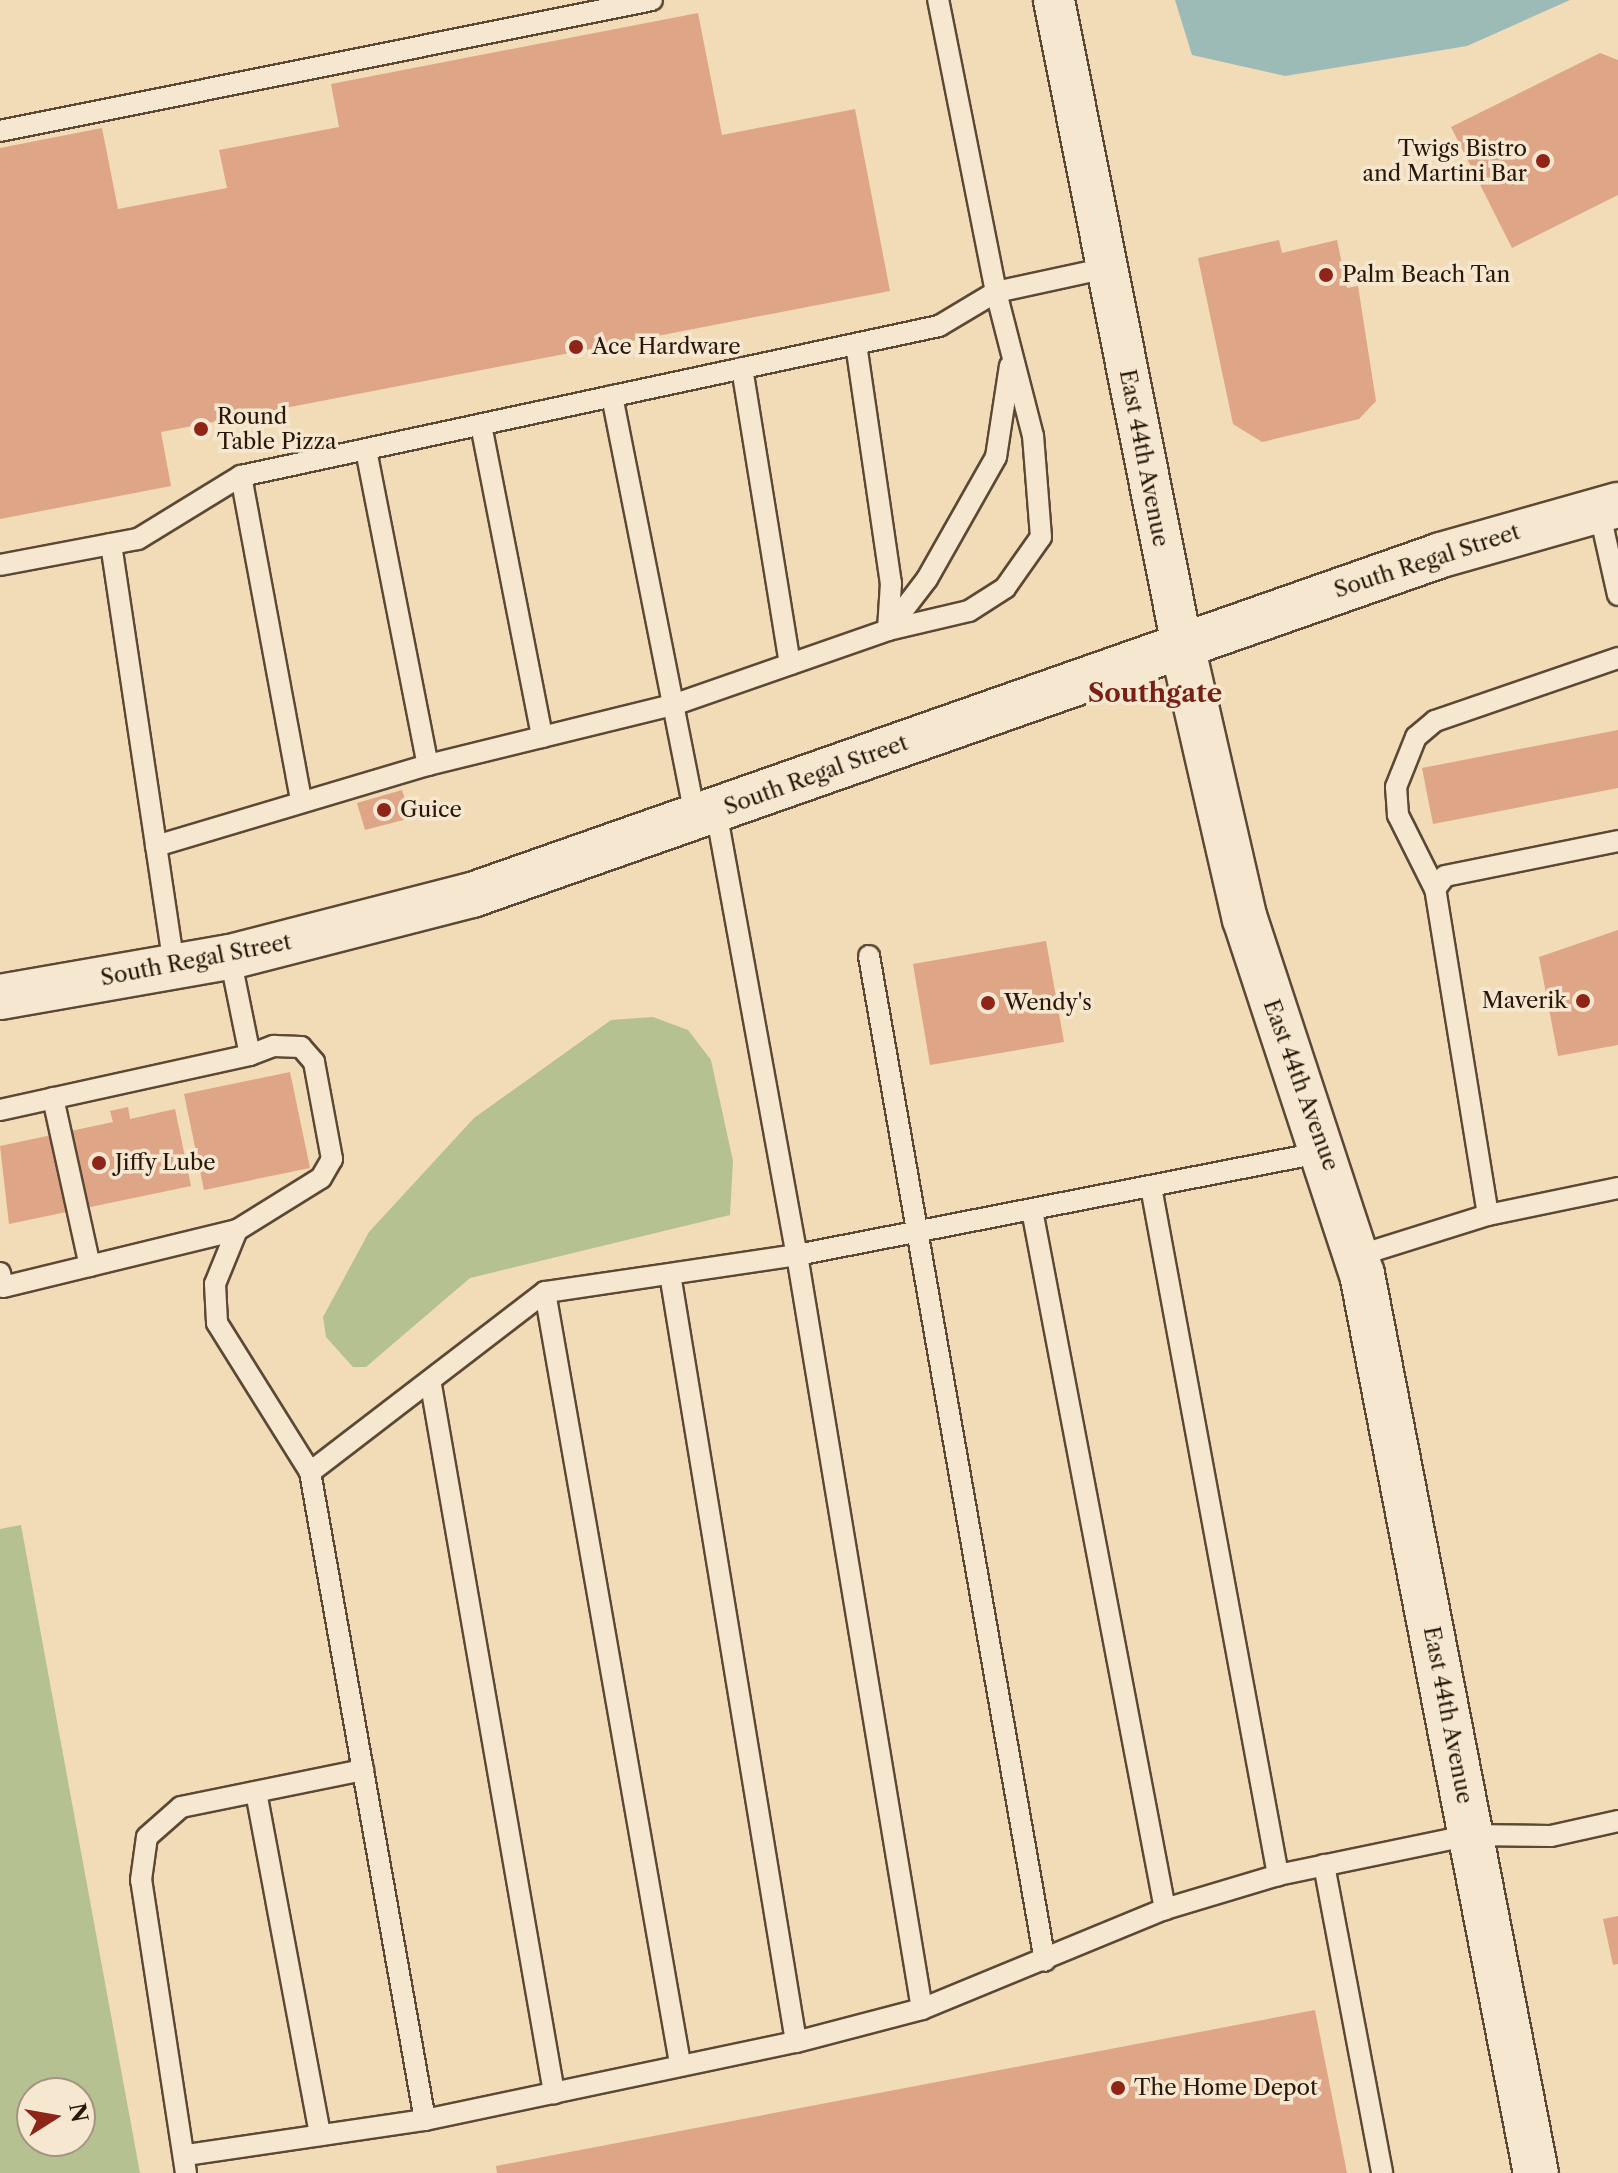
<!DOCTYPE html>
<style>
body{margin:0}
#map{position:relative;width:1618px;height:2173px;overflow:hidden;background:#f1dcb7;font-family:"Libre Caslon Text",serif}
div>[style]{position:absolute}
.green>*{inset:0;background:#b6c191}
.water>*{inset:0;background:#9cbab6}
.building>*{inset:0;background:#dea587}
.roads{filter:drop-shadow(2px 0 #5c4835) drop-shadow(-2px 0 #5c4835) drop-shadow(0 2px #5c4835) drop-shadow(0 -2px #5c4835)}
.service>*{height:20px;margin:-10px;padding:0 10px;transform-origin:10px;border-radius:10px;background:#f6e8d0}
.minor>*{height:40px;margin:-20px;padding:0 20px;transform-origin:20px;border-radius:20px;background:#f6e8d0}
.tertiary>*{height:44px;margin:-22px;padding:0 22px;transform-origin:22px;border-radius:22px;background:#f6e8d0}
.secondary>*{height:44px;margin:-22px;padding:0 22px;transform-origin:22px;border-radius:22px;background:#f6e8d0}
.dots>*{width:22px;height:22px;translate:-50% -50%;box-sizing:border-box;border:4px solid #f6e8d0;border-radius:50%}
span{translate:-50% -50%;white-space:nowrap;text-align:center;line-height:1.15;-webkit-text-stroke:7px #f6e8d0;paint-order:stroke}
.poi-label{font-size:22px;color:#2a170a}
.right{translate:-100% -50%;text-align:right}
.left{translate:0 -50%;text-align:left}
.street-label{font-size:22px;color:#2a170a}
.quarter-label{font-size:26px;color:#7a1f14;font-weight:700}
.north{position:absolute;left:16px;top:2077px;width:80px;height:80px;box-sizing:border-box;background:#f6e8d0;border:2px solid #a49481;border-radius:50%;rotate:79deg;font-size:22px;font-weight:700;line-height:32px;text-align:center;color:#2a170a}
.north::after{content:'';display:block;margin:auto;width:28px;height:36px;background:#8f2418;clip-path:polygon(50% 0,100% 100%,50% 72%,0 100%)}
</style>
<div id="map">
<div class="green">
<div style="clip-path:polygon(653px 1017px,688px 1030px,711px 1060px,733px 1161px,730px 1215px,470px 1278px,366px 1367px,353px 1367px,326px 1337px,323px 1317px,369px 1232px,474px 1118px,611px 1020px)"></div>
<div style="clip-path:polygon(evenodd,21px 1525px,38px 1618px,140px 2173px,0 2173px,0 1529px,21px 1525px,32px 2093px,80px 2093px,80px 2141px,32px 2141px,32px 2093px)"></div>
</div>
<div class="water">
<div style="clip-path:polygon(1175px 0,1570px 0,1467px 46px,1285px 76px,1192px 55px)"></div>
</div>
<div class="building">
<div style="clip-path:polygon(698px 13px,722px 135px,855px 109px,890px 291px,161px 432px,171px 486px,0 519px,0 148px,102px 128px,118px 209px,227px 188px,219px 150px,339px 127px,331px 84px)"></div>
<div style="clip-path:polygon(1600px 53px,1618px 60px,1618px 195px,1512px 248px,1451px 127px)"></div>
<div style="clip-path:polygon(1279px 240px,1282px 253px,1337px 240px,1347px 288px,1358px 286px,1376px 401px,1359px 419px,1262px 442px,1233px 424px,1198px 258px)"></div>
<div style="clip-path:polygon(1618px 730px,1618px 788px,1433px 824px,1422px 768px)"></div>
<div style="clip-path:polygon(402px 790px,411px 818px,365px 830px,357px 803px)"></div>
<div style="clip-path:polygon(1618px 930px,1618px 1045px,1558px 1056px,1539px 957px)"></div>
<div style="clip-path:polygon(1046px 941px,1064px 1042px,930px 1065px,913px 964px)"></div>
<div style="clip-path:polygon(290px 1072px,310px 1168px,204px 1190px,184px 1094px)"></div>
<div style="clip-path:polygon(128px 1107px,130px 1119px,175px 1109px,191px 1186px,9px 1224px,0 1146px,113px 1122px,110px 1111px)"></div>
<div style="clip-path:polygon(1618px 1916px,1618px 1964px,1613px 1965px,1603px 1919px)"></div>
<div style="clip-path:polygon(1315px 2010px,1347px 2173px,497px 2173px,496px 2166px)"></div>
</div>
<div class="roads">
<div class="service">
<div style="left:0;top:131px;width:665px;rotate:-11.36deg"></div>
<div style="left:856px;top:344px;width:242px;rotate:81.7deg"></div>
<div style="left:891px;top:583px;width:47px;rotate:93.7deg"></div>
<div style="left:742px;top:368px;width:300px;rotate:80.8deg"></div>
<div style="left:612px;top:396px;width:431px;rotate:78.8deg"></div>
<div style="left:481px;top:425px;width:318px;rotate:78.9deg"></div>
<div style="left:366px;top:450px;width:321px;rotate:78.9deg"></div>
<div style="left:241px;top:476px;width:330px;rotate:79.5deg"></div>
<div style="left:1599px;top:510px;width:87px;rotate:77.4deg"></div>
<div style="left:111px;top:544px;width:428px;rotate:81.5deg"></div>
<div style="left:0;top:565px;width:140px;rotate:-10.7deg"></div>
<div style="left:138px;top:539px;width:121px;rotate:-31.5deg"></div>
<div style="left:241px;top:476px;width:714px;rotate:-12.13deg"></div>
<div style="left:939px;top:326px;width:66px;rotate:-30.8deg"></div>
<div style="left:996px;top:292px;width:298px;rotate:-101.2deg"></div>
<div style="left:888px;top:630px;width:64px;rotate:-52.6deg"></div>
<div style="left:927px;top:579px;width:140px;rotate:-60.5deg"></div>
<div style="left:996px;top:457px;width:92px;rotate:-81.3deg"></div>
<div style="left:716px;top:811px;width:451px;rotate:79.7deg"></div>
<div style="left:797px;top:1255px;width:537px;rotate:-11.06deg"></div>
<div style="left:156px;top:846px;width:284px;rotate:-16.6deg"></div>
<div style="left:428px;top:765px;width:252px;rotate:-13.8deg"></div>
<div style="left:673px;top:705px;width:228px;rotate:-19.2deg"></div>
<div style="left:888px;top:630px;width:83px;rotate:-13.2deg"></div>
<div style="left:969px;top:611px;width:43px;rotate:-32.6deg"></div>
<div style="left:1005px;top:588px;width:62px;rotate:-54.8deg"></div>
<div style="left:1041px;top:537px;width:101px;rotate:-94.5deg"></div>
<div style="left:1033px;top:436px;width:149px;rotate:-104.4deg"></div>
<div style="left:996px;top:292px;width:114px;rotate:-12.2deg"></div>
<div style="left:1435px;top:889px;width:83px;rotate:-116.6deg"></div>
<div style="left:1398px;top:815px;width:28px;rotate:-94deg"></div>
<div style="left:1396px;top:787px;width:54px;rotate:-68.2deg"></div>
<div style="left:1416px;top:737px;width:25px;rotate:-40deg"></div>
<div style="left:1435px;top:721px;width:194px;rotate:-19deg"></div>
<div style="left:869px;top:956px;width:1020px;rotate:80.07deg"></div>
<div style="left:230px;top:957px;width:100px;rotate:78.5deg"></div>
<div style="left:250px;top:1055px;width:26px;rotate:-21deg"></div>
<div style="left:274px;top:1046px;width:27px;rotate:2deg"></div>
<div style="left:301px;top:1047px;width:20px;rotate:49deg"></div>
<div style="left:314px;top:1062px;width:99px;rotate:79.5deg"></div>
<div style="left:332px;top:1159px;width:22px;rotate:120deg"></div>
<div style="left:321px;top:1178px;width:99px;rotate:148.2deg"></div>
<div style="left:237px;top:1230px;width:58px;rotate:112.2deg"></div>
<div style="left:215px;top:1284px;width:39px;rotate:87deg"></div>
<div style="left:217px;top:1323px;width:176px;rotate:58deg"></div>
<div style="left:53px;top:1098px;width:172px;rotate:77.6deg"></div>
<div style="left:0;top:1110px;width:256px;rotate:-12.4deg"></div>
<div style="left:1151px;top:1187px;width:700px;rotate:79.54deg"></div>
<div style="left:1032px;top:1210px;width:712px;rotate:79.23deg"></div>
<div style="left:1488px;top:1215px;width:133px;rotate:-11.7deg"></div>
<div style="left:1357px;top:1256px;width:137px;rotate:-17.4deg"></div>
<div style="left:1488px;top:1215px;width:330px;rotate:-99.2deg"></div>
<div style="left:1435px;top:889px;width:16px;rotate:-52deg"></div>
<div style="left:1445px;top:876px;width:177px;rotate:-11.4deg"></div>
<div style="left:0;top:1273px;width:14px;rotate:78deg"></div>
<div style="left:3px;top:1287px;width:241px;rotate:-13.7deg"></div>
<div style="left:670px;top:1274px;width:778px;rotate:80.68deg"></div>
<div style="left:545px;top:1292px;width:783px;rotate:80.07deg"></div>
<div style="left:431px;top:1385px;width:719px;rotate:80.14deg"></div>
<div style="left:256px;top:1792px;width:349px;rotate:79.4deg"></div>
<div style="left:1324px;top:1865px;width:313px;rotate:79.3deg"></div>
<div style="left:922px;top:2009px;width:764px;rotate:-99.41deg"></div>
<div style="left:797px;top:1255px;width:255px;rotate:171.6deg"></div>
<div style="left:545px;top:1292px;width:296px;rotate:142.5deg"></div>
<div style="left:310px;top:1472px;width:658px;rotate:79.94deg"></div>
<div style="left:425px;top:2120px;width:379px;rotate:-11.9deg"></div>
<div style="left:796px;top:2042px;width:130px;rotate:-14.7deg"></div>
<div style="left:922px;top:2009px;width:263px;rotate:-22.4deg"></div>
<div style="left:1165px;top:1909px;width:118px;rotate:-16.7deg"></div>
<div style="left:1278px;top:1875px;width:197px;rotate:-11.7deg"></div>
<div style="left:1471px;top:1835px;width:80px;rotate:0.7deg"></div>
<div style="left:1551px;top:1836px;width:69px;rotate:-12.6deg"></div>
<div style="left:187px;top:2155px;width:241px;rotate:-8.4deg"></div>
<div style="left:186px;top:2173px;width:296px;rotate:-98.7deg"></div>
<div style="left:141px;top:1880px;width:43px;rotate:-82.1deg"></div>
<div style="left:147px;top:1837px;width:45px;rotate:-41.4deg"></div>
<div style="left:181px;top:1807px;width:186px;rotate:-11.5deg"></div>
</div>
<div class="minor">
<div style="left:1054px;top:0;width:658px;rotate:78.78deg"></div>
</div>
<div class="tertiary">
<div style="left:1182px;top:645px;width:281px;rotate:77.1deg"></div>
<div style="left:1245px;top:919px;width:374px;rotate:71.8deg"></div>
<div style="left:1362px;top:1274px;width:916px;rotate:79.05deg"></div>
</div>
<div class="secondary">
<div style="left:0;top:997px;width:233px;rotate:-9.9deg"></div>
<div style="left:230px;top:957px;width:250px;rotate:-14.4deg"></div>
<div style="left:472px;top:895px;width:1027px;rotate:-19.33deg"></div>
<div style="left:1441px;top:555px;width:184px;rotate:-15.8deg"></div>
</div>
</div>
<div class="dots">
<div style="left:1543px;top:161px;background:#8f2418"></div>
<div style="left:1326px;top:275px;background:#8f2418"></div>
<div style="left:576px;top:347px;background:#8f2418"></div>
<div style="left:201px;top:429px;background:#8f2418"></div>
<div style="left:384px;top:810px;background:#8f2418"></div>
<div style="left:1583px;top:1001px;background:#8f2418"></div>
<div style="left:988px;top:1003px;background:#8f2418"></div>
<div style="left:99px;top:1163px;background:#8f2418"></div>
<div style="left:1118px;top:2088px;background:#8f2418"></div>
</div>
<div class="poi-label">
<span class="right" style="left:1527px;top:161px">Twigs Bistro<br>and Martini Bar</span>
<span class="left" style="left:1342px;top:275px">Palm Beach Tan</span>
<span class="left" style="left:592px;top:347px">Ace Hardware</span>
<span class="left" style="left:217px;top:429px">Round<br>Table Pizza</span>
<span class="left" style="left:400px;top:810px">Guice</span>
<span class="right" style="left:1567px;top:1001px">Maverik</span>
<span class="left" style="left:1004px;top:1003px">Wendy's</span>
<span class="left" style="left:115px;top:1163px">Jiffy Lube</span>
<span class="left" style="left:1134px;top:2088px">The Home Depot</span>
</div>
<div class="street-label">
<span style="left:1144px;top:458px;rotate:79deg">East 44th Avenue</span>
<span style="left:1427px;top:561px;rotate:-18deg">South Regal Street</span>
<span style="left:816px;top:775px;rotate:-20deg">South Regal Street</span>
<span style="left:196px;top:960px;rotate:-11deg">South Regal Street</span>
<span style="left:1301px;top:1085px;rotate:70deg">East 44th Avenue</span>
<span style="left:1448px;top:1715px;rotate:79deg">East 44th Avenue</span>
</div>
<div class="quarter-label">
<span style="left:1155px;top:694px">Southgate</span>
</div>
<div class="north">N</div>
</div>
